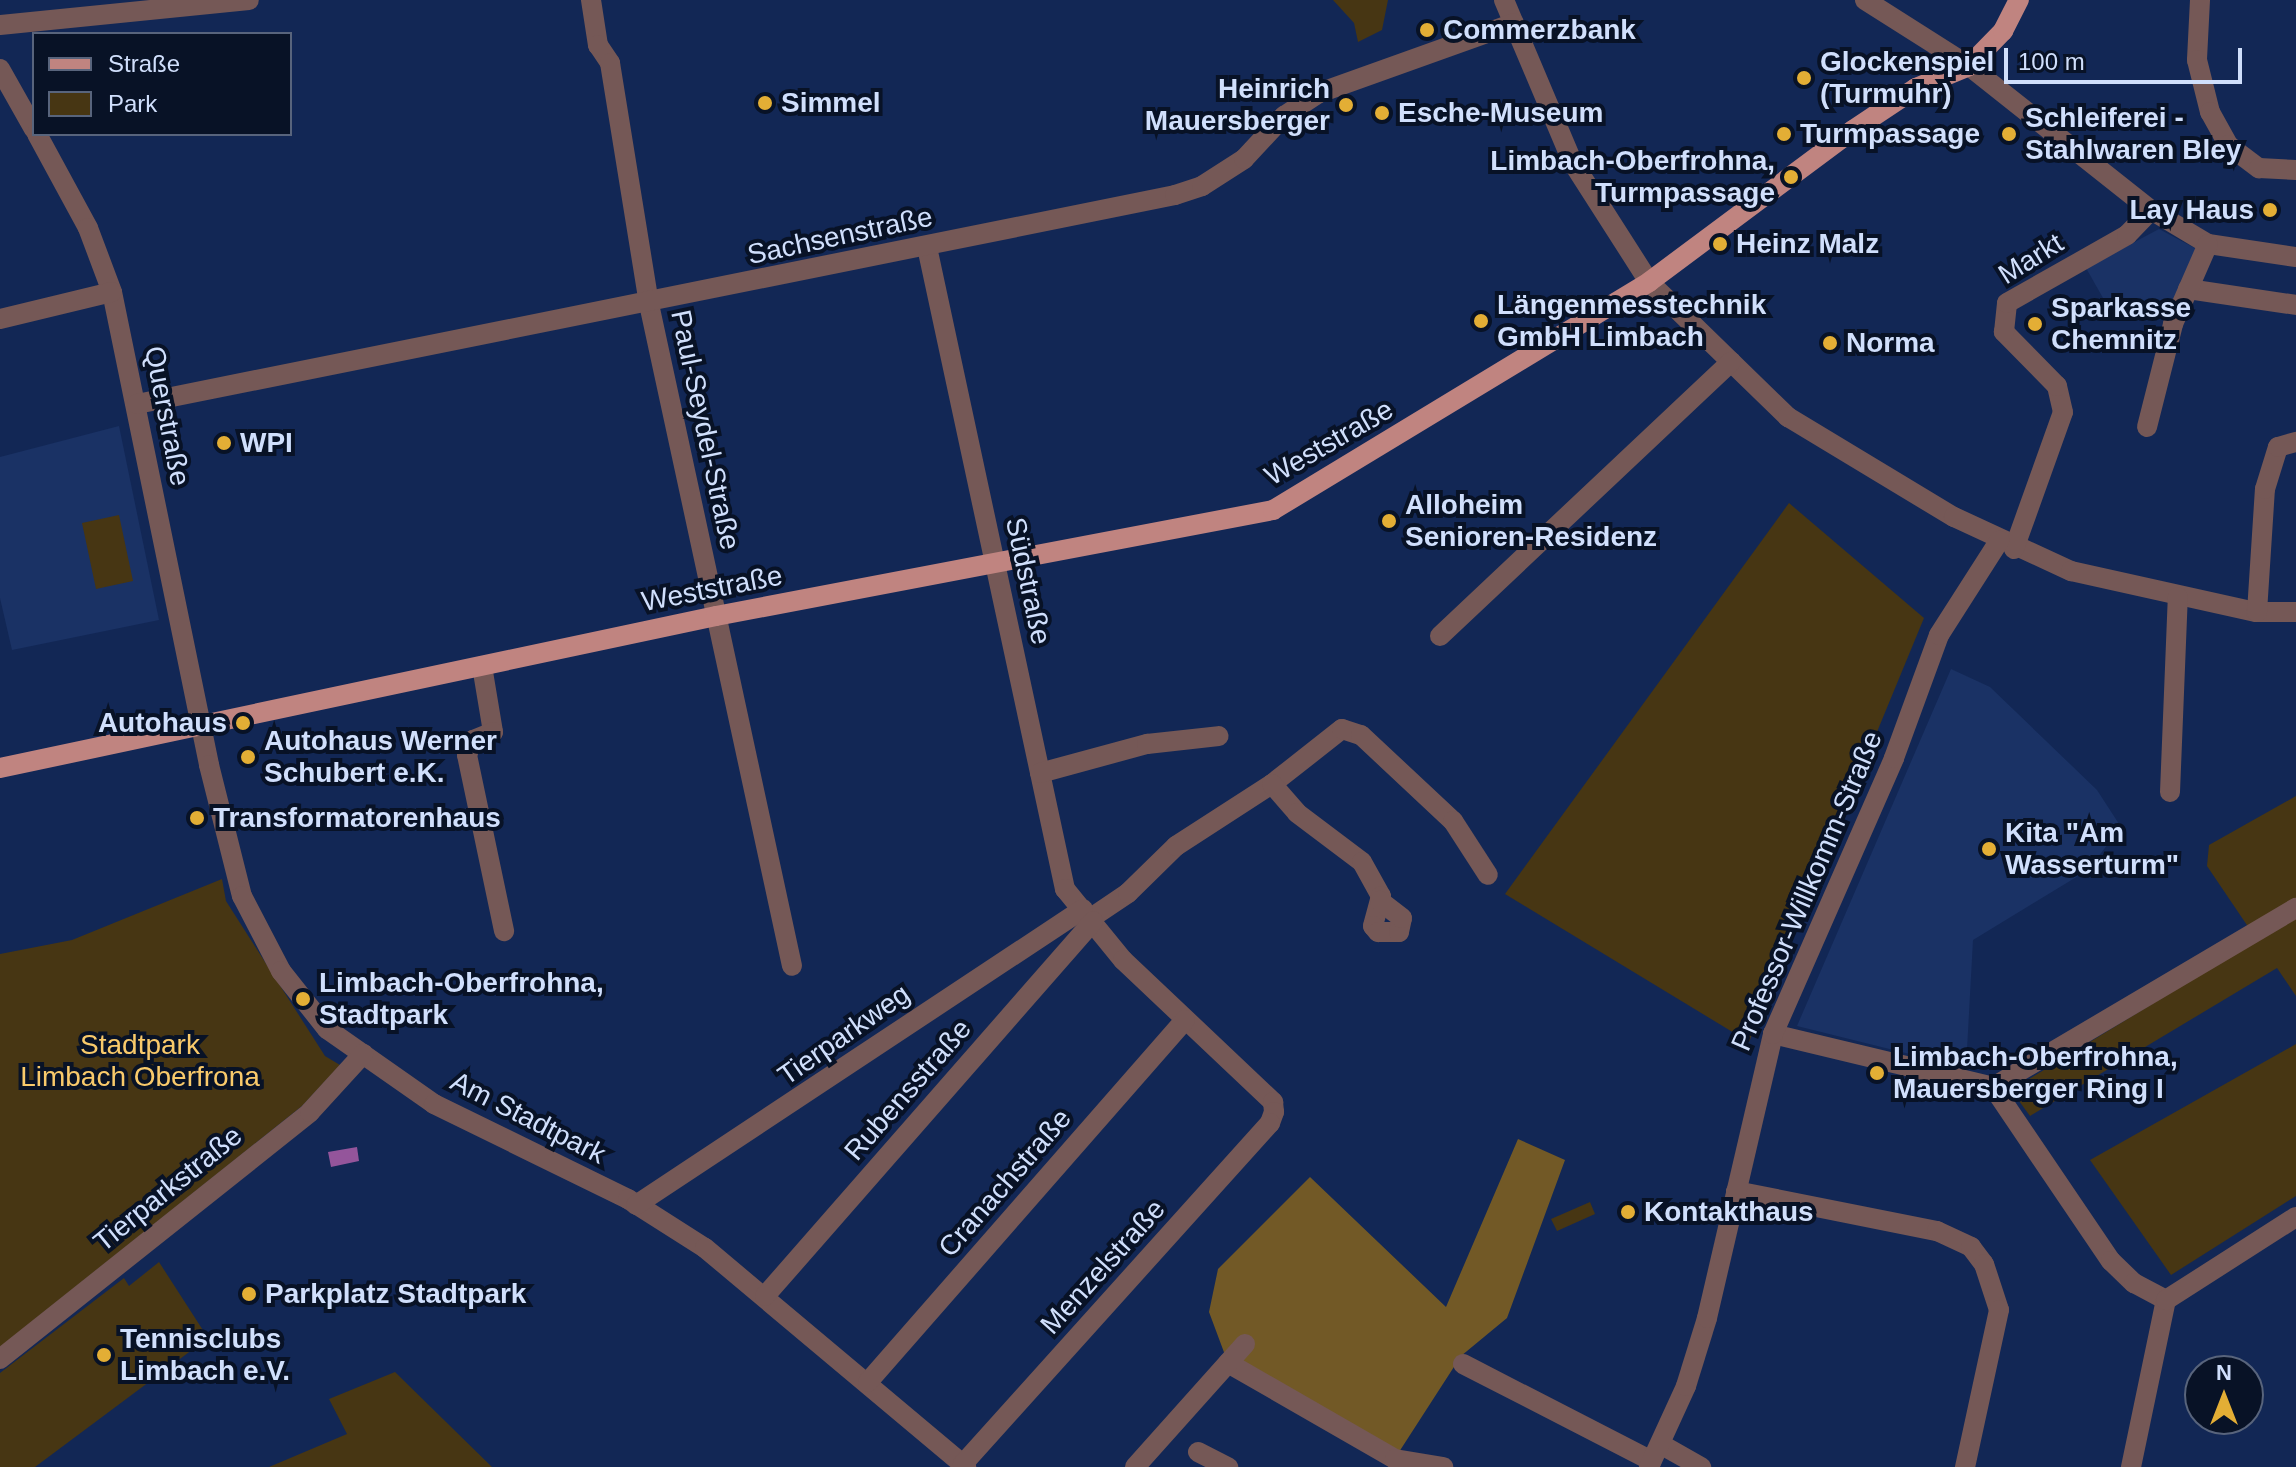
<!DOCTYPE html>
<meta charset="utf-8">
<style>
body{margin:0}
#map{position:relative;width:2296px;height:1467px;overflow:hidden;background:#122755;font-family:Arial,sans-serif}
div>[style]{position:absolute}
.built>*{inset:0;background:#1a3265}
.green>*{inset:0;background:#473613}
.forest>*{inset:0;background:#725926}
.water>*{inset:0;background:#94559b}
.minor>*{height:20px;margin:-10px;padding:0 10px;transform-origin:10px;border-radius:10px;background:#755856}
.major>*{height:20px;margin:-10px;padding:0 10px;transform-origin:10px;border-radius:10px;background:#c08480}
.dots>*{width:22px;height:22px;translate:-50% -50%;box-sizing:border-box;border:4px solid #081226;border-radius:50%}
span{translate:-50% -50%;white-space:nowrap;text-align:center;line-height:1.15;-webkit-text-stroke:8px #081226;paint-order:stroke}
.poi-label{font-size:28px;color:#d0dffc;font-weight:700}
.left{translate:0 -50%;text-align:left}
.right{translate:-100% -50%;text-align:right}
.street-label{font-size:28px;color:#d0dffc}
.park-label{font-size:28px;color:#f9ca6b}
.legend{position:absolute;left:32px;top:32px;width:260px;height:104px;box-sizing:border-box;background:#081226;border:2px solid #58647c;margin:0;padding:10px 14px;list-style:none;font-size:24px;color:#d0dffc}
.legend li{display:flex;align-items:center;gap:16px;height:40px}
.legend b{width:40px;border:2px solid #58647c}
.north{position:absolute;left:2184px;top:1355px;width:80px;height:80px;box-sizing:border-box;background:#081226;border:2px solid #58647c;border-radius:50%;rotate:0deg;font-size:22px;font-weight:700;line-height:32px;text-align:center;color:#d0dffc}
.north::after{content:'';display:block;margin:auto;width:28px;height:36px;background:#e3ae35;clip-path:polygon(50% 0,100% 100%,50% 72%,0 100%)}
.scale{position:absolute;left:2004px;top:48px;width:238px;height:36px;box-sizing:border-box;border:4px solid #d0dffc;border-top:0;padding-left:10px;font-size:24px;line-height:28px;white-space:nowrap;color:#d0dffc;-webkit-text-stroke:6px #081226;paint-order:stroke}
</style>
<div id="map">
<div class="built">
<div style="clip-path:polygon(2159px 229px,2204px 253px,2169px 320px,2107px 305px,2086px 268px)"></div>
<div style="clip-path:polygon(119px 426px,159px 620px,12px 650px,0 598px,0 457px)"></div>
<div style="clip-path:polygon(1951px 669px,1990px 687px,2097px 790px,2121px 827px,2088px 870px,1973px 940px,1966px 1068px,1797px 1026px)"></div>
</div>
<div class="green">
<div style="clip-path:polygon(1333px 0,1388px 0,1382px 30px,1358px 42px,1354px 23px)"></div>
<div style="clip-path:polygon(1789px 503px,1924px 618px,1749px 1042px,1505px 894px)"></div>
<div style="clip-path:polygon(119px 515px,133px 581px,96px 589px,82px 523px)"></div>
<div style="clip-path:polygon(2296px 796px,2296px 996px,2277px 968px,2030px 1116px,2011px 1090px,2257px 940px,2207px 866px,2209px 845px)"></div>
<div style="clip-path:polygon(222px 879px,226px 901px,325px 1056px,340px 1065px,302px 1106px,0 1347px,0 954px,72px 940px)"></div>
<div style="clip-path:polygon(2296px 1044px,2296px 1196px,2171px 1275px,2090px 1160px)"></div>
<div style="clip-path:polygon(1590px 1202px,1595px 1214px,1557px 1231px,1551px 1219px)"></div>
<div style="clip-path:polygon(159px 1262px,208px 1338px,35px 1467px,0 1467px,0 1373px,124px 1278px,129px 1286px)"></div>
<div style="clip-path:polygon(395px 1372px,492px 1467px,269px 1467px,347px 1434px,329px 1399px)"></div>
</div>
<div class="forest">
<div style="clip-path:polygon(1518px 1139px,1565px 1160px,1507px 1318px,1461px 1356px,1399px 1452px,1228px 1363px,1209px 1312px,1218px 1269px,1310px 1177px,1446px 1307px)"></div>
</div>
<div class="water">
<div style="clip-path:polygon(357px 1147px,359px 1161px,331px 1167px,328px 1152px)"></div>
</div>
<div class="minor">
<div style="left:591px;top:0;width:46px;rotate:81.2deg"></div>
<div style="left:598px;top:45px;width:22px;rotate:56deg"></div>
<div style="left:610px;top:63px;width:244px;rotate:80.8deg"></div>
<div style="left:649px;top:304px;width:677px;rotate:77.81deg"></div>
<div style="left:1504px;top:0;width:177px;rotate:67.1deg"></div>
<div style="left:1573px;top:163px;width:141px;rotate:57.4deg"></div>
<div style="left:1649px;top:282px;width:194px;rotate:44.2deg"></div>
<div style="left:1788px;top:417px;width:194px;rotate:31.1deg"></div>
<div style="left:1954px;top:517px;width:129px;rotate:24.8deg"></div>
<div style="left:2071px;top:571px;width:189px;rotate:12.5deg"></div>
<div style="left:2256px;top:612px;width:40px"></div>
<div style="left:1865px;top:0;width:123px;rotate:32.4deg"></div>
<div style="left:1969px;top:66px;width:232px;rotate:38.4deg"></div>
<div style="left:2151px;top:210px;width:66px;rotate:30.8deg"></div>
<div style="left:2208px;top:244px;width:89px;rotate:8.4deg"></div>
<div style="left:2200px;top:0;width:60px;rotate:92.9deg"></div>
<div style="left:2197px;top:60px;width:54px;rotate:76deg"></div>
<div style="left:2210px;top:112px;width:38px;rotate:61deg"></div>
<div style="left:2228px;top:145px;width:39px;rotate:37deg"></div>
<div style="left:2259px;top:168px;width:37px;rotate:3deg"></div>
<div style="left:0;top:25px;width:250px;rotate:-5.7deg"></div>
<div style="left:0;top:69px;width:69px;rotate:60.5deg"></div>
<div style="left:37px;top:134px;width:107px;rotate:61.5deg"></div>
<div style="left:88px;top:228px;width:68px;rotate:69.4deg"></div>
<div style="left:112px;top:292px;width:483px;rotate:78.4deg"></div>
<div style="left:209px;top:765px;width:135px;rotate:75.9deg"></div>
<div style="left:242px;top:896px;width:85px;rotate:62.5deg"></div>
<div style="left:281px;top:971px;width:74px;rotate:51.6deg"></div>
<div style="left:327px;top:1029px;width:131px;rotate:35deg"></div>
<div style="left:434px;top:1104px;width:216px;rotate:26.1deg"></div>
<div style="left:628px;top:1199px;width:91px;rotate:32.5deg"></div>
<div style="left:705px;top:1248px;width:341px;rotate:40deg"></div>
<div style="left:927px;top:247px;width:657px;rotate:77.87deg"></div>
<div style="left:1065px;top:889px;width:92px;rotate:50.8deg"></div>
<div style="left:1123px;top:960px;width:207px;rotate:43.4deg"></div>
<div style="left:1273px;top:1102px;width:10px;rotate:84deg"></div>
<div style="left:1274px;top:1112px;width:12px;rotate:110deg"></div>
<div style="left:1270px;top:1123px;width:459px;rotate:132deg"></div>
<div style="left:2188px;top:289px;width:109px;rotate:8.4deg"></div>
<div style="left:0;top:319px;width:115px;rotate:-13.6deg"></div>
<div style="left:137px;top:404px;width:1059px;rotate:-11.38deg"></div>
<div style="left:1175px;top:195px;width:28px;rotate:-18deg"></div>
<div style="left:1202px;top:186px;width:50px;rotate:-32.7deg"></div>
<div style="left:1244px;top:159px;width:59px;rotate:-47.1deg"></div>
<div style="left:1284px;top:116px;width:42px;rotate:-33.3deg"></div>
<div style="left:1319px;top:93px;width:207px;rotate:-19.7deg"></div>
<div style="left:2147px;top:427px;width:106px;rotate:-75.8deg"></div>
<div style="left:2173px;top:324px;width:87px;rotate:-66.4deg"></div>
<div style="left:2014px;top:549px;width:145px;rotate:-70.3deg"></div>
<div style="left:2063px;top:412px;width:27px;rotate:-103deg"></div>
<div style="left:2057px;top:386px;width:76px;rotate:-134.5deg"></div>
<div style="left:2004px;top:332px;width:29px;rotate:-84deg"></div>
<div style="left:2007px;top:303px;width:138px;rotate:-29.5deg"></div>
<div style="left:2127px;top:235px;width:35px;rotate:-46deg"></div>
<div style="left:2257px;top:612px;width:123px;rotate:-86.3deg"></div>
<div style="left:2265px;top:489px;width:44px;rotate:-72.8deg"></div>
<div style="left:2278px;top:447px;width:19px;rotate:-16deg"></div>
<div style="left:1440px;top:636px;width:400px;rotate:-43.3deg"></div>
<div style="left:482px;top:666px;width:67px;rotate:80.5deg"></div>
<div style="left:493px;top:732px;width:22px;rotate:158deg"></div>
<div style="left:473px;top:740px;width:16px;rotate:112deg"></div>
<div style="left:467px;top:755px;width:180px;rotate:78.1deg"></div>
<div style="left:1040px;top:773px;width:111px;rotate:-15.2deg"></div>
<div style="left:1147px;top:744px;width:72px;rotate:-6.3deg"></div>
<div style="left:1272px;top:784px;width:89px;rotate:-38.2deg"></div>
<div style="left:1342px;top:729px;width:20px;rotate:18deg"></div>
<div style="left:1361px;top:735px;width:126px;rotate:43.1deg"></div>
<div style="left:1453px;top:821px;width:64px;rotate:57.1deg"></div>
<div style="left:2170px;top:792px;width:195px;rotate:-87.7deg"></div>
<div style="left:1091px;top:918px;width:45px;rotate:-34deg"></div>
<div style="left:1128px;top:893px;width:67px;rotate:-44.4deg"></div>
<div style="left:1176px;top:846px;width:114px;rotate:-32.9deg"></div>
<div style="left:1272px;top:784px;width:38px;rotate:49deg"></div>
<div style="left:1297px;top:813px;width:81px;rotate:37deg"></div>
<div style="left:1362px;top:862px;width:39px;rotate:61deg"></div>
<div style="left:1381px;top:896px;width:31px;rotate:105deg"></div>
<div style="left:1373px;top:926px;width:8px;rotate:50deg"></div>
<div style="left:1378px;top:932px;width:21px"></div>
<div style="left:1399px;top:932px;width:14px;rotate:-78deg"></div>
<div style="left:1402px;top:918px;width:28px;rotate:-142deg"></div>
<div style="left:1773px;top:1034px;width:226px;rotate:13.5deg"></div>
<div style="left:1993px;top:1087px;width:210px;rotate:55.9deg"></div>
<div style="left:2111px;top:1261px;width:32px;rotate:44deg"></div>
<div style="left:2134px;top:1283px;width:36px;rotate:28deg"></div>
<div style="left:1993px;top:1087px;width:352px;rotate:-30.6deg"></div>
<div style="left:1736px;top:1191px;width:205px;rotate:11.3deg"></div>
<div style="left:1937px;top:1231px;width:38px;rotate:25deg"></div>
<div style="left:1971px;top:1247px;width:21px;rotate:53deg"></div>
<div style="left:1984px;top:1264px;width:48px;rotate:71.9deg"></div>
<div style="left:1999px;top:1310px;width:161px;rotate:102.2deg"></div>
<div style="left:636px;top:1205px;width:536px;rotate:-33.51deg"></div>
<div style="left:765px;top:1296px;width:498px;rotate:-48.8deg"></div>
<div style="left:0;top:1359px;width:396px;rotate:-38.5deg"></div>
<div style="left:310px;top:1112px;width:79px;rotate:-47.6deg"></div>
<div style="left:1228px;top:1363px;width:193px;rotate:29.9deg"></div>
<div style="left:1395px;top:1459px;width:49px;rotate:9.5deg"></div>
<div style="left:1463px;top:1364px;width:212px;rotate:27.2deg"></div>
<div style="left:868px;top:1382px;width:481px;rotate:-48.8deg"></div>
<div style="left:1662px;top:1445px;width:45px;rotate:29.4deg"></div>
<div style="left:1198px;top:1452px;width:34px;rotate:27deg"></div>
<div style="left:1135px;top:1467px;width:165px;rotate:-48.2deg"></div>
<div style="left:1649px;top:1467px;width:89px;rotate:-65.4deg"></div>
<div style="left:1686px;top:1386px;width:71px;rotate:-72.8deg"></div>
<div style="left:1707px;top:1318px;width:292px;rotate:-76.9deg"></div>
<div style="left:1773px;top:1034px;width:301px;rotate:-66.3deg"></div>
<div style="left:1894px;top:758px;width:131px;rotate:-69.9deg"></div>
<div style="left:1939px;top:635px;width:112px;rotate:-57.4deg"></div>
<div style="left:2131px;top:1467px;width:171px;rotate:-78.2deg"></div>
<div style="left:2166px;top:1300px;width:154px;rotate:-32.6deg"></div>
</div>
<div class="major">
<div style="left:0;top:768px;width:732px;rotate:-11.99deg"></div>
<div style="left:716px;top:616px;width:567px;rotate:-10.77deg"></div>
<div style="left:1273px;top:510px;width:440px;rotate:-31.2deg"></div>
<div style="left:1649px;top:282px;width:254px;rotate:-36.7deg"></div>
<div style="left:1853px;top:130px;width:76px;rotate:-33.7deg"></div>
<div style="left:1916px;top:88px;width:57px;rotate:-22.5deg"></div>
<div style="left:1969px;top:66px;width:49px;rotate:-45.8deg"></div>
<div style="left:2003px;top:31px;width:35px;rotate:-63deg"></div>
</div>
<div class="dots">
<div style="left:1427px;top:30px;background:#e3ae35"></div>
<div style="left:1804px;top:78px;background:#e3ae35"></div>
<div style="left:765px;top:103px;background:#e3ae35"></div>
<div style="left:1346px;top:105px;background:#e3ae35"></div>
<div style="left:1382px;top:113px;background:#e3ae35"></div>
<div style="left:1784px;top:134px;background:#e3ae35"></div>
<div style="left:2009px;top:134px;background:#e3ae35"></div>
<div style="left:1791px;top:177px;background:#e3ae35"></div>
<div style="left:2270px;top:210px;background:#e3ae35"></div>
<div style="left:1720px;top:244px;background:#e3ae35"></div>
<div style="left:1481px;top:321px;background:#e3ae35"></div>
<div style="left:2035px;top:324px;background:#e3ae35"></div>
<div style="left:1830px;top:343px;background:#e3ae35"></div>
<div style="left:224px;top:443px;background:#e3ae35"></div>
<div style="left:1389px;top:521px;background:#e3ae35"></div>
<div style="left:243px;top:723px;background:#e3ae35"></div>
<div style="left:248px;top:757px;background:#e3ae35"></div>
<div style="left:197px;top:818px;background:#e3ae35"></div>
<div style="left:1989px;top:849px;background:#e3ae35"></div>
<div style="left:303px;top:999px;background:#e3ae35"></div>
<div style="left:1877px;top:1073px;background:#e3ae35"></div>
<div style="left:1628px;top:1212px;background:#e3ae35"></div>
<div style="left:249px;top:1294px;background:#e3ae35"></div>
<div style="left:104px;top:1355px;background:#e3ae35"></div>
</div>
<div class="poi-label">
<span class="left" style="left:1443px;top:30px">Commerzbank</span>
<span class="left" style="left:1820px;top:78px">Glockenspiel<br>(Turmuhr)</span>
<span class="right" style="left:1330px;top:105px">Heinrich<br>Mauersberger</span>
<span class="left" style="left:781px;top:103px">Simmel</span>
<span class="left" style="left:1398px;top:113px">Esche-Museum</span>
<span class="left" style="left:2025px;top:134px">Schleiferei -<br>Stahlwaren Bley</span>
<span class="left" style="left:1800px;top:134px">Turmpassage</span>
<span class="right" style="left:1775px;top:177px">Limbach-Oberfrohna,<br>Turmpassage</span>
<span class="right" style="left:2254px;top:210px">Lay Haus</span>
<span class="left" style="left:1736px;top:244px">Heinz Malz</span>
<span class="left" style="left:1497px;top:321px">Längenmesstechnik<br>GmbH Limbach</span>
<span class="left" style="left:2051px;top:324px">Sparkasse<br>Chemnitz</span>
<span class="left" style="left:1846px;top:343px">Norma</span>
<span class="left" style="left:240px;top:443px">WPI</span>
<span class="left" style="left:1405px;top:521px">Alloheim<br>Senioren-Residenz</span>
<span class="right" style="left:227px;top:723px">Autohaus</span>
<span class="left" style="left:264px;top:757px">Autohaus Werner<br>Schubert e.K.</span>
<span class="left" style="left:213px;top:818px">Transformatorenhaus</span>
<span class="left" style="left:2005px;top:849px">Kita "Am<br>Wasserturm"</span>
<span class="left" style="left:319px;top:999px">Limbach-Oberfrohna,<br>Stadtpark</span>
<span class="left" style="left:1893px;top:1073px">Limbach-Oberfrohna,<br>Mauersberger Ring I</span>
<span class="left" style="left:1644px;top:1212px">Kontakthaus</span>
<span class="left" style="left:265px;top:1294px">Parkplatz Stadtpark</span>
<span class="left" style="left:120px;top:1355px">Tennisclubs<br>Limbach e.V.</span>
</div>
<div class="street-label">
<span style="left:840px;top:236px;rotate:-12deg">Sachsenstraße</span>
<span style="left:2031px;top:259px;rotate:-32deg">Markt</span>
<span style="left:167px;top:416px;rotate:79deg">Querstraße</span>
<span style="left:705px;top:430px;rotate:78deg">Paul-Seydel-Straße</span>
<span style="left:1329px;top:443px;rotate:-30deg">Weststraße</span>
<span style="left:1028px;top:581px;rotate:78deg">Südstraße</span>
<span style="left:712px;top:589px;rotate:-11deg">Weststraße</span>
<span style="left:1807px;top:891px;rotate:-67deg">Professor-Willkomm-Straße</span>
<span style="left:844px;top:1035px;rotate:-35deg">Tierparkweg</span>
<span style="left:908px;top:1090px;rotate:-49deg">Rubensstraße</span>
<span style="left:528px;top:1118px;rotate:27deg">Am Stadtpark</span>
<span style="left:1005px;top:1183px;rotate:-49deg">Cranachstraße</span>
<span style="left:168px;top:1189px;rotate:-39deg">Tierparkstraße</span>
<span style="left:1103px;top:1267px;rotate:-48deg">Menzelstraße</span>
</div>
<div class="park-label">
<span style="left:140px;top:1061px">Stadtpark<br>Limbach Oberfrona</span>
</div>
<ul class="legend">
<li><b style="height:10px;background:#c08480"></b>Straße</li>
<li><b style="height:22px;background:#473613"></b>Park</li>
</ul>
<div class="north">N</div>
<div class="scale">100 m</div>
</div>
